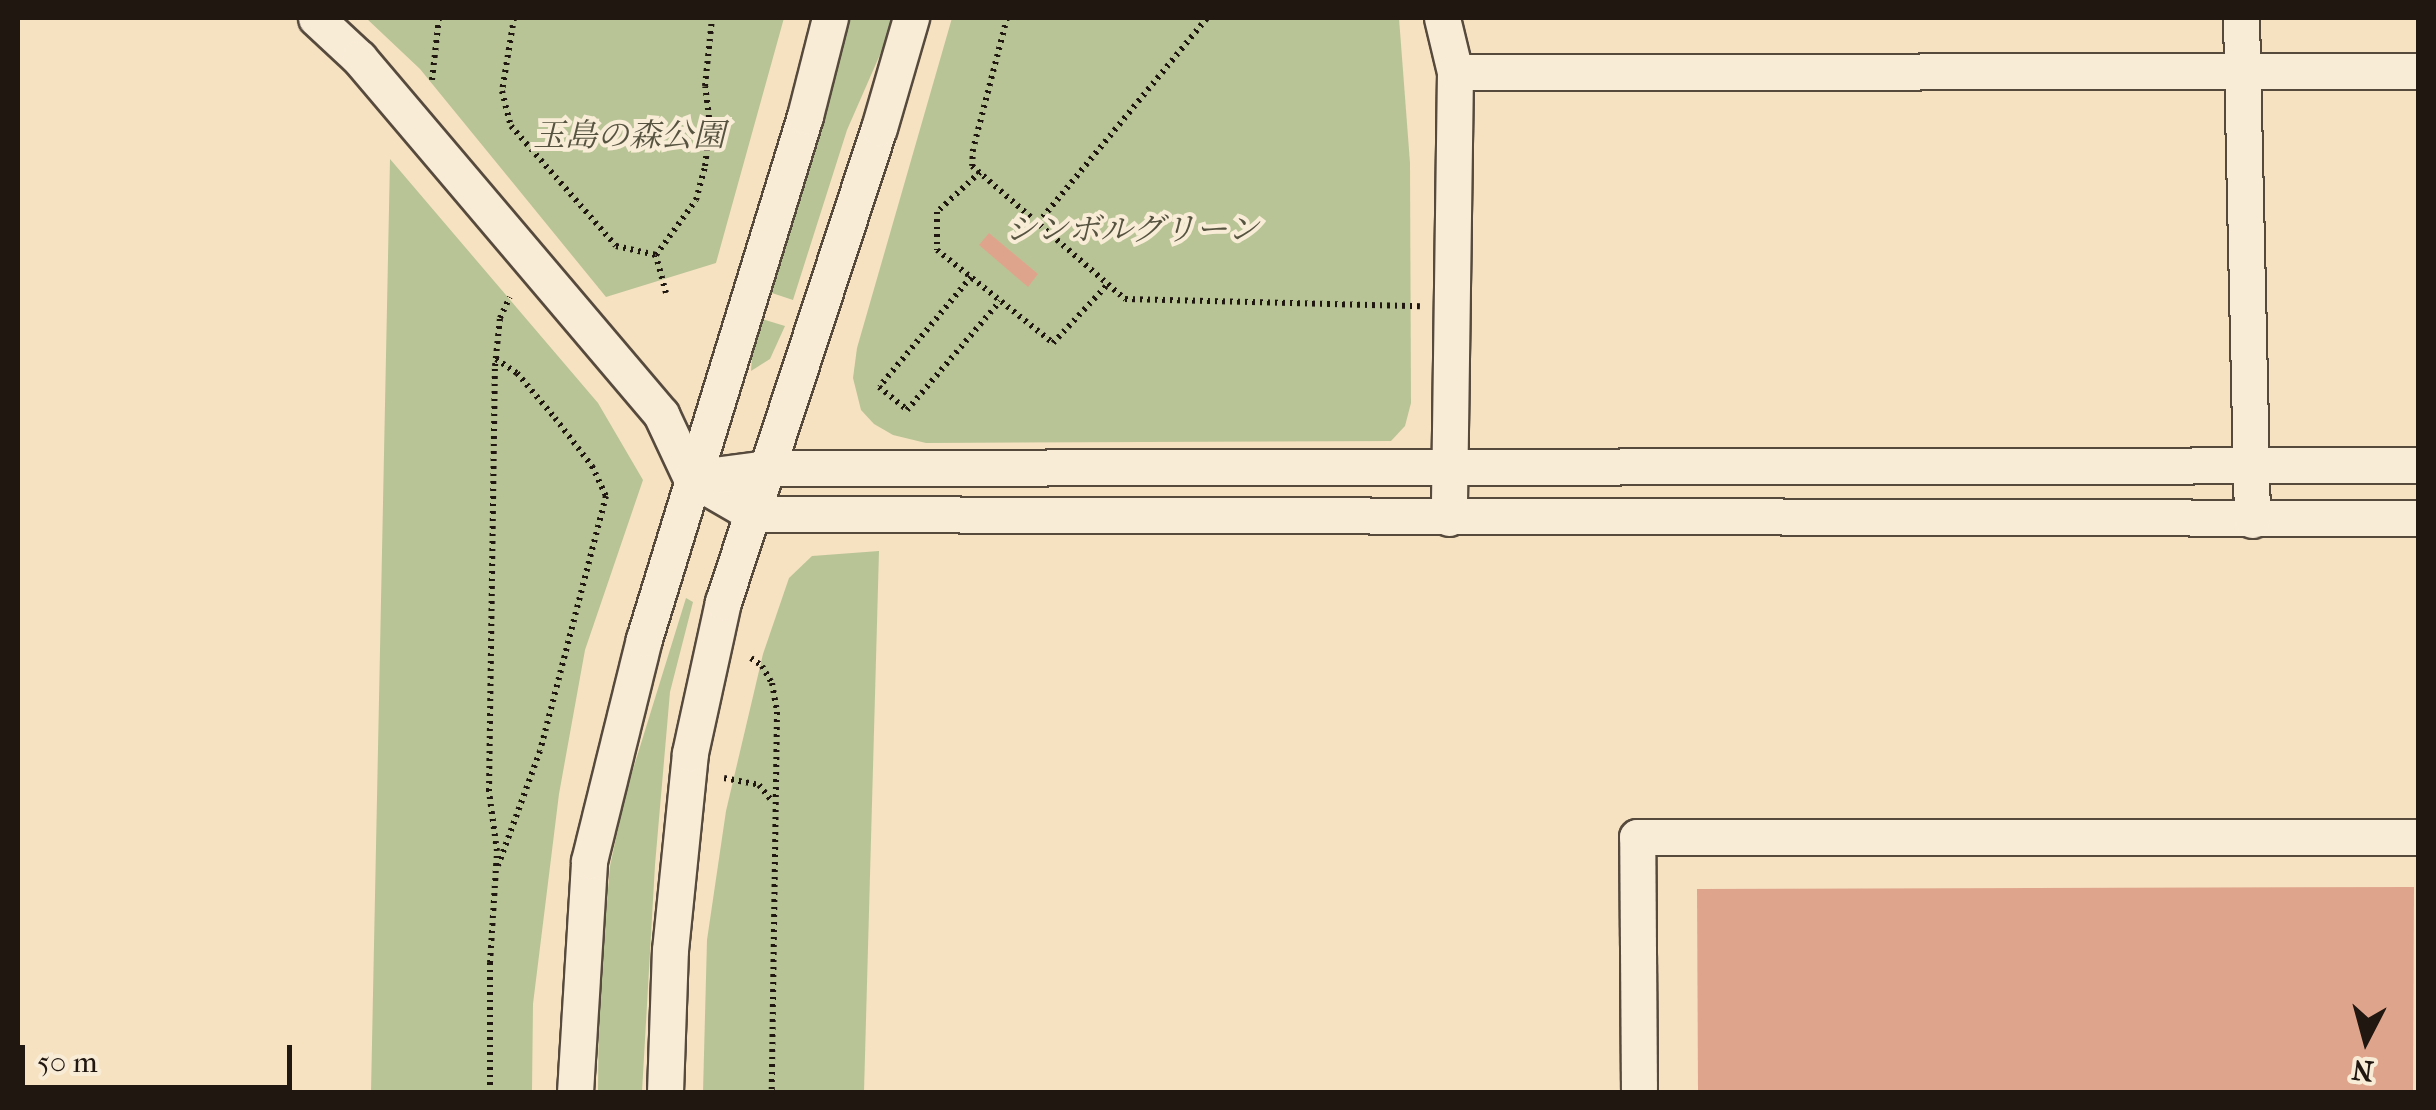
<!DOCTYPE html>
<meta charset="utf-8">
<style>
body{margin:0}
#map{position:relative;width:2436px;height:1110px;overflow:hidden;background:#f6e2c1;font-family:"IM FELL French Canon","Noto Serif JP",serif}
div>[style]{position:absolute}
.green>*{inset:0;background:#b8c496}
.building>*{inset:0;background:#dfa58c}
.path>*{height:6px;margin-top:-3px;transform-origin:0;background:repeating-linear-gradient(90deg,#211711 0 2.5px,transparent 0 7.5px)}
.roads{filter:drop-shadow(2px 0 #564a3d) drop-shadow(-2px 0 #564a3d) drop-shadow(0 2px #564a3d) drop-shadow(0 -2px #564a3d)}
.minor>*{height:35px;margin:-17.5px;padding:0 17.5px;transform-origin:17.5px;border-radius:17.5px;background:#f9ecd7}
span{translate:-50% -50%;white-space:nowrap;text-align:center;line-height:1.15;-webkit-text-stroke:8px #f9ecd7;paint-order:stroke}
.park-label{font-size:32px;color:#565440;font-style:italic}
.frame{position:absolute;inset:0;border:20px solid #211711;pointer-events:none}
.north{position:absolute;left:2316px;top:990px;width:100px;height:100px;-webkit-text-stroke:8px #f9ecd7;paint-order:stroke;rotate:186deg;font-size:28px;font-weight:700;line-height:40px;text-align:center;color:#211711}
.north::after{content:'';display:block;margin:auto;width:35px;height:45px;background:#211711;clip-path:polygon(50% 0,100% 100%,50% 72%,0 100%)}
.scale{position:absolute;left:20px;top:1045px;width:272px;height:45px;box-sizing:border-box;border:5px solid #211711;border-top:0;padding-left:12px;font-size:30px;line-height:35px;white-space:nowrap;color:#211711;-webkit-text-stroke:8px #f9ecd7;paint-order:stroke}
</style>
<div id="map">
<div class="green">
<div style="clip-path:polygon(366px 18px,784px 18px,716px 263px,606px 297px,420px 69px)"></div>
<div style="clip-path:polygon(846px 18px,896px 18px,847px 130px,793px 300px,769px 292px)"></div>
<div style="clip-path:polygon(952px 18px,1399px 18px,1410px 163px,1411px 403px,1405px 426px,1391px 441px,926px 443px,893px 435px,874px 424px,861px 410px,853px 378px,857px 348px)"></div>
<div style="clip-path:polygon(390px 159px,598px 403px,643px 480px,585px 650px,559px 794px,533px 1004px,532px 1092px,371px 1092px)"></div>
<div style="clip-path:polygon(762px 319px,785px 326px,770px 359px,751px 371px,753px 342px)"></div>
<div style="clip-path:polygon(879px 551px,864px 1092px,703px 1092px,707px 940px,726px 811px,763px 654px,789px 578px,812px 556px)"></div>
<div style="clip-path:polygon(686px 598px,693px 602px,670px 692px,655px 865px,642px 1092px,598px 1092px,599px 995px,610px 866px,626px 792px)"></div>
</div>
<div class="building">
<div style="clip-path:polygon(989px 233px,1038px 274px,1028px 287px,979px 245px)"></div>
<div style="clip-path:polygon(2414px 887px,2413px 1092px,1698px 1092px,1697px 889px)"></div>
</div>
<div class="path">
<div style="left:514px;top:18px;width:74px;rotate:99.3deg"></div>
<div style="left:502px;top:91px;width:36px;rotate:76deg"></div>
<div style="left:511px;top:126px;width:159px;rotate:48.8deg"></div>
<div style="left:616px;top:246px;width:41px;rotate:12.7deg"></div>
<div style="left:1007px;top:18px;width:135px;rotate:104.5deg"></div>
<div style="left:973px;top:149px;width:17px;rotate:93deg"></div>
<div style="left:972px;top:166px;width:203px;rotate:41deg"></div>
<div style="left:1125px;top:299px;width:295px;rotate:1.4deg"></div>
<div style="left:432px;top:80px;width:62px;rotate:-83.6deg"></div>
<div style="left:980px;top:172px;width:59px;rotate:137.1deg"></div>
<div style="left:937px;top:212px;width:38px;rotate:90deg"></div>
<div style="left:937px;top:250px;width:149px;rotate:38.7deg"></div>
<div style="left:1053px;top:343px;width:81px;rotate:-47deg"></div>
<div style="left:1038px;top:223px;width:266px;rotate:-50.5deg"></div>
<div style="left:971px;top:277px;width:143px;rotate:129.9deg"></div>
<div style="left:879px;top:387px;width:36px;rotate:39deg"></div>
<div style="left:907px;top:410px;width:143px;rotate:-49.5deg"></div>
<div style="left:666px;top:293px;width:39px;rotate:-105deg"></div>
<div style="left:656px;top:255px;width:68px;rotate:-54deg"></div>
<div style="left:696px;top:200px;width:35px;rotate:-75deg"></div>
<div style="left:705px;top:166px;width:41px;rotate:-83deg"></div>
<div style="left:710px;top:125px;width:39px;rotate:-97deg"></div>
<div style="left:705px;top:86px;width:68px;rotate:-84.1deg"></div>
<div style="left:496px;top:359px;width:25px;rotate:34deg"></div>
<div style="left:517px;top:373px;width:59px;rotate:49.8deg"></div>
<div style="left:555px;top:418px;width:61px;rotate:52.4deg"></div>
<div style="left:592px;top:466px;width:33px;rotate:65deg"></div>
<div style="left:606px;top:496px;width:263px;rotate:104.5deg"></div>
<div style="left:540px;top:751px;width:122px;rotate:110.1deg"></div>
<div style="left:751px;top:658px;width:14px;rotate:36deg"></div>
<div style="left:762px;top:666px;width:20px;rotate:60deg"></div>
<div style="left:772px;top:683px;width:29px;rotate:80deg"></div>
<div style="left:777px;top:712px;width:380px;rotate:90.8deg"></div>
<div style="left:724px;top:778px;width:36px;rotate:11deg"></div>
<div style="left:759px;top:785px;width:22px;rotate:51deg"></div>
<div style="left:490px;top:1092px;width:129px;rotate:-90deg"></div>
<div style="left:490px;top:963px;width:112px;rotate:-86.4deg"></div>
<div style="left:497px;top:851px;width:61px;rotate:-97.6deg"></div>
<div style="left:489px;top:791px;width:425px;rotate:-89.2deg"></div>
<div style="left:495px;top:366px;width:48px;rotate:-84.1deg"></div>
<div style="left:500px;top:318px;width:23px;rotate:-65deg"></div>
</div>
<div class="roads">
<div class="minor">
<div style="left:316px;top:18px;width:59px;rotate:42.9deg"></div>
<div style="left:359px;top:58px;width:467px;rotate:49.7deg"></div>
<div style="left:661px;top:414px;width:71px;rotate:64.9deg"></div>
<div style="left:691px;top:478px;width:72px;rotate:30.1deg"></div>
<div style="left:753px;top:514px;width:1665px;rotate:0.14deg"></div>
<div style="left:1442px;top:18px;width:56px;rotate:76.5deg"></div>
<div style="left:1455px;top:72px;width:446px;rotate:90.8deg"></div>
<div style="left:2241px;top:18px;width:502px;rotate:88.74deg"></div>
<div style="left:1455px;top:72px;width:963px;rotate:-0.06deg"></div>
<div style="left:691px;top:478px;width:78px;rotate:-7.4deg"></div>
<div style="left:768px;top:468px;width:1650px;rotate:-0.1deg"></div>
<div style="left:575px;top:1092px;width:231px;rotate:-86.5deg"></div>
<div style="left:589px;top:861px;width:229px;rotate:-76.1deg"></div>
<div style="left:644px;top:639px;width:547px;rotate:-72.89deg"></div>
<div style="left:805px;top:116px;width:101px;rotate:-75.7deg"></div>
<div style="left:665px;top:1092px;width:142px;rotate:-88deg"></div>
<div style="left:670px;top:950px;width:198px;rotate:-84.2deg"></div>
<div style="left:690px;top:753px;width:155px;rotate:-77.7deg"></div>
<div style="left:723px;top:602px;width:499px;rotate:-71.8deg"></div>
<div style="left:879px;top:128px;width:115px;rotate:-73.8deg"></div>
<div style="left:1639px;top:1092px;width:255px;rotate:-90.4deg"></div>
<div style="left:1637px;top:837px;width:781px"></div>
</div>
</div>
<div class="park-label">
<span style="left:629px;top:136px">玉島の森公園</span>
<span style="left:1132px;top:230px">シンボルグリーン</span>
</div>
<div class="frame"></div>
<div class="north">N</div>
<div class="scale">50 m</div>
</div>
